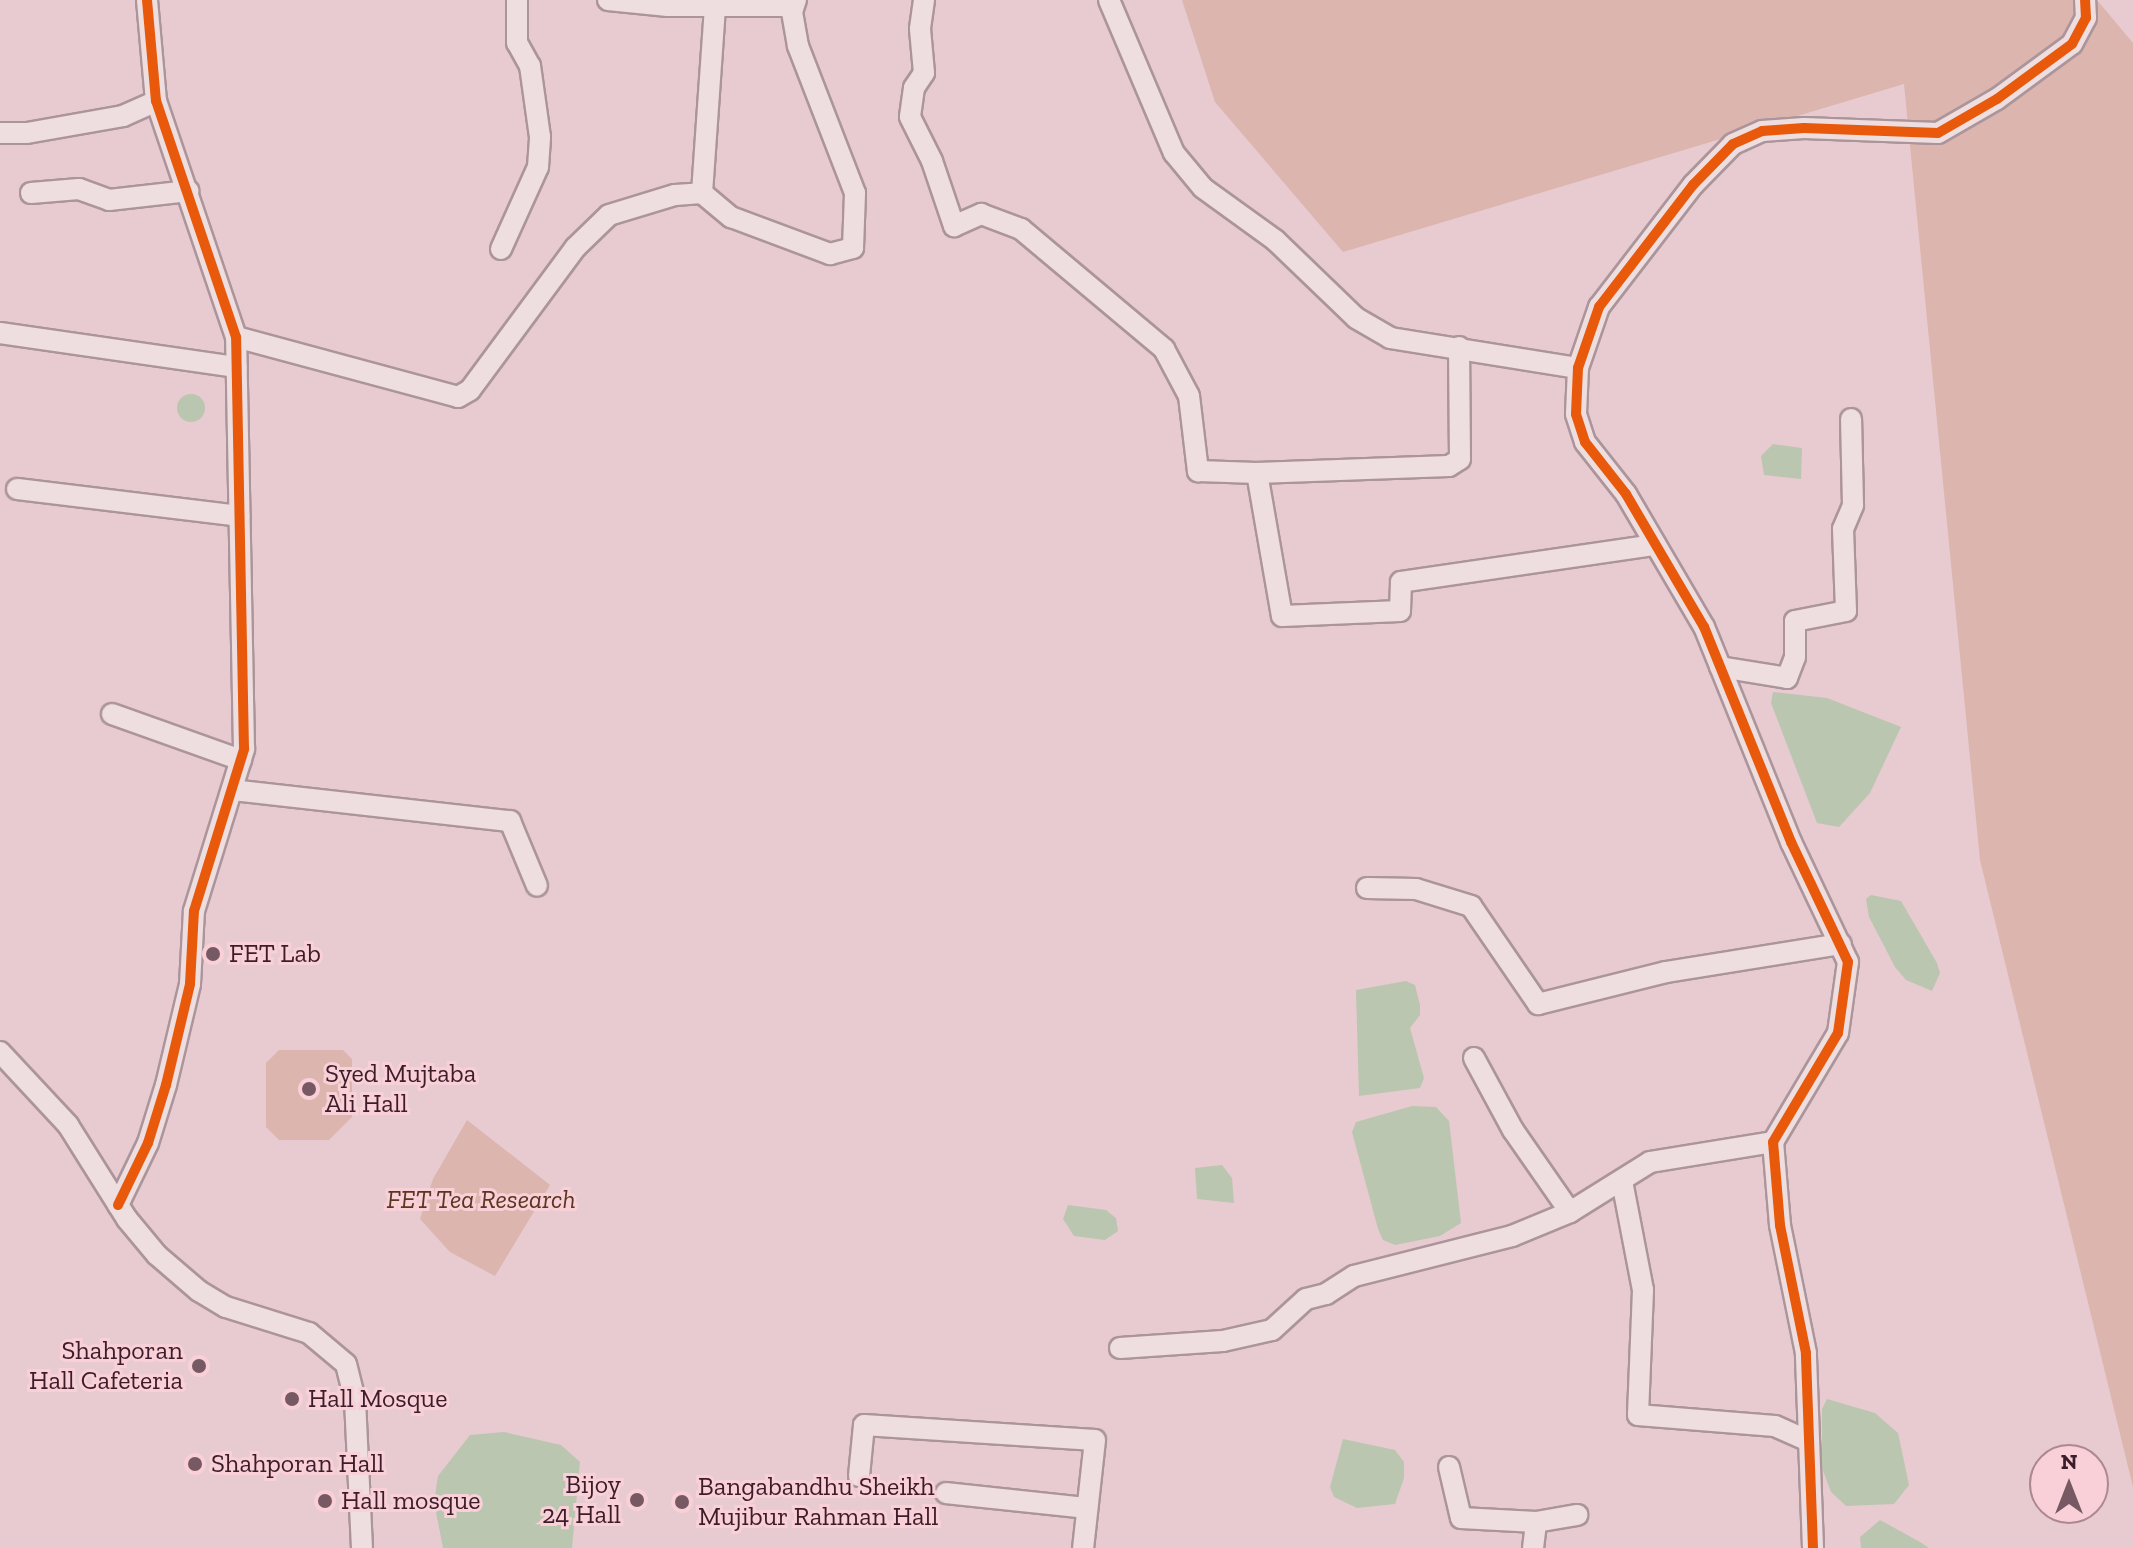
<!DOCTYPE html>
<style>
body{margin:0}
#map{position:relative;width:2133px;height:1548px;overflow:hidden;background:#e7cbd0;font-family:"Zilla Slab",serif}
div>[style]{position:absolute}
.green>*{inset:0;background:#dbb5ae}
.water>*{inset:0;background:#bbc6b0}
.round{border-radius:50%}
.roads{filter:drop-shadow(2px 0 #ac959a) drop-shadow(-2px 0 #ac959a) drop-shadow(0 2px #ac959a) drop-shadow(0 -2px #ac959a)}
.minor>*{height:20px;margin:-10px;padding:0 10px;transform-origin:10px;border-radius:10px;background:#eedee0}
.cycleway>*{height:10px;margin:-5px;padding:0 5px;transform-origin:5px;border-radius:5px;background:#e8590c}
.dots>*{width:22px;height:22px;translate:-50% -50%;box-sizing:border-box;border:4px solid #f9d0d7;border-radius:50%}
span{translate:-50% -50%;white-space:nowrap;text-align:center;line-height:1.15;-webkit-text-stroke:6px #f9d0d7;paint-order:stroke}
.poi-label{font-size:26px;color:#3b1c28}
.left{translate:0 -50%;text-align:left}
.right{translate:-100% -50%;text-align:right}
.park-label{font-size:26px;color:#5a3720;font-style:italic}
.north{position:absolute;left:2029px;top:1444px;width:80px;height:80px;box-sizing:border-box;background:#f9d0d7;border:2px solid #ad8891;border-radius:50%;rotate:0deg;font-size:22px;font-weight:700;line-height:32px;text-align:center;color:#3b1c28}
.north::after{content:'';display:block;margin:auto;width:28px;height:36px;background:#775963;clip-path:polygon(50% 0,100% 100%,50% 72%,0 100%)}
</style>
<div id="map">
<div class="green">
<div style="clip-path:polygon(1182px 0,2097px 0,2133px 43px,2133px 1487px,1980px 860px,1904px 84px,1343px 252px,1215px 102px)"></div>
<div style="clip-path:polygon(279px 1050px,343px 1050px,352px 1059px,352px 1117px,329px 1140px,279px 1140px,266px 1127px,266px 1063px)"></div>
<div style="clip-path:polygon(467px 1120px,550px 1185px,495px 1276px,450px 1252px,420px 1219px,433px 1179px)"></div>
</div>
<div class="water">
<div class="round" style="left:177px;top:394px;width:28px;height:28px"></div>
<div style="clip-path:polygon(1773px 444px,1802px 448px,1801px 479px,1764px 475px,1761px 456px)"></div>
<div style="clip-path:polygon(1773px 692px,1827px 698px,1901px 727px,1870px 793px,1839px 827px,1817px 823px,1771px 703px)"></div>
<div style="clip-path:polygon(1871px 895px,1901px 901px,1937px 963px,1940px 973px,1932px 991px,1906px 980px,1895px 967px,1869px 917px,1866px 899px)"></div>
<div style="clip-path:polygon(1406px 981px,1415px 985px,1420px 1005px,1420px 1015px,1410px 1028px,1424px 1078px,1420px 1088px,1359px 1096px,1356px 990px)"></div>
<div style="clip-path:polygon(1412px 1106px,1436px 1107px,1449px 1121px,1461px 1223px,1440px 1236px,1395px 1245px,1383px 1240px,1378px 1229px,1352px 1132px,1356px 1122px)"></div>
<div style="clip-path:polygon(1222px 1165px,1232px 1178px,1234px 1203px,1197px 1199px,1195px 1168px)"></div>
<div style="clip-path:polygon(1068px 1205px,1106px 1210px,1116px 1218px,1118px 1231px,1105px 1240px,1074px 1236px,1063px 1219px)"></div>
<div style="clip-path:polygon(1827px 1399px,1875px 1413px,1898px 1433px,1909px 1485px,1894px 1504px,1846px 1506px,1831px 1492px,1822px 1468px,1822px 1409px)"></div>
<div style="clip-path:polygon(504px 1432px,561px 1445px,580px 1462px,572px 1548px,443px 1548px,434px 1502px,438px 1476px,470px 1435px)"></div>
<div style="clip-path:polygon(1343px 1439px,1395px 1450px,1404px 1462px,1404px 1478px,1395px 1504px,1357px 1508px,1334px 1497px,1330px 1487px)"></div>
<div style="clip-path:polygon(1880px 1520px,1920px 1542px,1929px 1548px,1861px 1548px,1860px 1537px)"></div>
</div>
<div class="roads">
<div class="minor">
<div style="left:608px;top:0;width:60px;rotate:5.7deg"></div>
<div style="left:668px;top:6px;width:116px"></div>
<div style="left:784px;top:6px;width:9px;rotate:-41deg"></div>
<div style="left:924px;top:0;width:29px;rotate:98deg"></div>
<div style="left:920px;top:29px;width:44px;rotate:84.8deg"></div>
<div style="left:924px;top:73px;width:18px;rotate:124deg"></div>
<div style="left:914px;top:88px;width:29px;rotate:98deg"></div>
<div style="left:910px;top:117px;width:49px;rotate:63.4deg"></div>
<div style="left:932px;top:161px;width:69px;rotate:71.3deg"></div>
<div style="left:954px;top:226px;width:30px;rotate:-24deg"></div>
<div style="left:981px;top:214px;width:43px;rotate:20.6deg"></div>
<div style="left:1021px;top:229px;width:187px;rotate:40deg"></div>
<div style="left:1164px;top:349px;width:53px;rotate:62deg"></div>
<div style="left:1189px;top:396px;width:76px;rotate:83.2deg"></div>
<div style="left:1198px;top:471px;width:59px;rotate:1.9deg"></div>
<div style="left:1257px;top:473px;width:145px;rotate:80.1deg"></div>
<div style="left:1282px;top:616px;width:118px;rotate:-2.4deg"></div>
<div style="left:1400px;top:611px;width:29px;rotate:-88deg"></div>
<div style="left:1401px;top:582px;width:257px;rotate:-8.3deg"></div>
<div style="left:1109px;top:0;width:166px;rotate:67deg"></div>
<div style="left:1174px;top:153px;width:45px;rotate:50.4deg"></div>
<div style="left:1203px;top:188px;width:89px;rotate:35.8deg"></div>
<div style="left:1275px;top:240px;width:112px;rotate:43.9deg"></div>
<div style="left:1356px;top:318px;width:39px;rotate:30deg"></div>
<div style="left:1390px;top:338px;width:190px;rotate:9.1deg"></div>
<div style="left:0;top:133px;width:27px"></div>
<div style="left:27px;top:133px;width:97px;rotate:-10deg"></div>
<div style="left:123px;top:116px;width:36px;rotate:-24deg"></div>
<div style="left:31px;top:193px;width:48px;rotate:-4.8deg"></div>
<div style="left:79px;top:189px;width:32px;rotate:20deg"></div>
<div style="left:109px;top:200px;width:80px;rotate:-6.5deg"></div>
<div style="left:702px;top:193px;width:187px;rotate:-86deg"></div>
<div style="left:501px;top:249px;width:90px;rotate:-65.7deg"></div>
<div style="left:538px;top:167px;width:30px;rotate:-86deg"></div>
<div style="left:540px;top:137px;width:72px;rotate:-98deg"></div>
<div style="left:530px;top:66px;width:26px;rotate:-119deg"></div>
<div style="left:517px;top:43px;width:43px;rotate:-90deg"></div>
<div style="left:0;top:333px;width:239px;rotate:8.2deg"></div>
<div style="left:236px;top:337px;width:230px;rotate:15.1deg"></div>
<div style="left:458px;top:397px;width:14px;rotate:-30deg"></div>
<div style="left:470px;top:390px;width:177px;rotate:-53.5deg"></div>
<div style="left:575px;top:248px;width:47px;rotate:-44.1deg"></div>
<div style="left:609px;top:215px;width:69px;rotate:-16.9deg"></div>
<div style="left:675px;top:195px;width:27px;rotate:-4deg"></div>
<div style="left:702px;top:193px;width:38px;rotate:40deg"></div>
<div style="left:731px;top:217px;width:106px;rotate:20.5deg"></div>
<div style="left:830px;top:254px;width:24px;rotate:-15deg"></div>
<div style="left:853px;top:248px;width:55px;rotate:-87.9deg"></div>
<div style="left:855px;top:193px;width:158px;rotate:-111.2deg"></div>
<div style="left:798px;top:46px;width:35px;rotate:-100deg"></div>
<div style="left:792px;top:12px;width:13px;rotate:-72deg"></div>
<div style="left:1257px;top:473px;width:192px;rotate:-2.1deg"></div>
<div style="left:1449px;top:466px;width:13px;rotate:-32deg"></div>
<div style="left:1460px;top:459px;width:112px;rotate:-90.5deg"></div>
<div style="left:17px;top:489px;width:224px;rotate:6.9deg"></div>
<div style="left:1720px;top:667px;width:68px;rotate:9.3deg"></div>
<div style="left:1787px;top:678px;width:22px;rotate:-69deg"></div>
<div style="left:1795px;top:657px;width:36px;rotate:-90deg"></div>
<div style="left:1795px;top:621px;width:52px;rotate:-11.1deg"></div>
<div style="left:1846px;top:611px;width:82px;rotate:-92.1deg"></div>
<div style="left:1843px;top:529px;width:26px;rotate:-67deg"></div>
<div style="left:1853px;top:505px;width:86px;rotate:-91.3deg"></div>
<div style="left:112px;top:714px;width:137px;rotate:19.6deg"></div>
<div style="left:232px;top:790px;width:280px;rotate:6.4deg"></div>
<div style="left:510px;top:821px;width:70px;rotate:67.4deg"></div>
<div style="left:1367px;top:888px;width:49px;rotate:1.2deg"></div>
<div style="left:1416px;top:889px;width:58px;rotate:17.2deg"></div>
<div style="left:1471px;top:906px;width:119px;rotate:55.6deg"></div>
<div style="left:1538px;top:1004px;width:132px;rotate:-14deg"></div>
<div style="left:1666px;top:972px;width:177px;rotate:-9.1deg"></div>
<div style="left:0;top:1052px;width:100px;rotate:47deg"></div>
<div style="left:68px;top:1125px;width:111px;rotate:57.9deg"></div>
<div style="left:127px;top:1219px;width:47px;rotate:50.2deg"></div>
<div style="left:157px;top:1255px;width:55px;rotate:40.6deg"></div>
<div style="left:199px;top:1291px;width:31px;rotate:31deg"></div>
<div style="left:226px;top:1307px;width:87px;rotate:17.4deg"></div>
<div style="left:309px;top:1333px;width:48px;rotate:40deg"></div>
<div style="left:346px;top:1364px;width:37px;rotate:76deg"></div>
<div style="left:355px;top:1400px;width:148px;rotate:87.3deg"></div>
<div style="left:1474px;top:1058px;width:82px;rotate:61.6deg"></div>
<div style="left:1513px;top:1130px;width:100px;rotate:55.2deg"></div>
<div style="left:1570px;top:1212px;width:94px;rotate:-32deg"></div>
<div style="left:1650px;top:1162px;width:125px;rotate:-9.2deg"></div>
<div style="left:1622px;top:1181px;width:111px;rotate:79.1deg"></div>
<div style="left:1643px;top:1290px;width:125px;rotate:92.3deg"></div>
<div style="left:1638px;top:1415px;width:137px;rotate:4.6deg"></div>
<div style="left:1775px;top:1426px;width:34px;rotate:24deg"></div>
<div style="left:118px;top:1205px;width:69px;rotate:-64.2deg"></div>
<div style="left:148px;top:1143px;width:61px;rotate:-72.8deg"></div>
<div style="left:166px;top:1085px;width:104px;rotate:-76.6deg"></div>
<div style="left:190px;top:984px;width:73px;rotate:-86.9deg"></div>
<div style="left:194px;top:911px;width:170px;rotate:-72.8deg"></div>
<div style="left:244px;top:749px;width:412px;rotate:-91.1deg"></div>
<div style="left:236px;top:337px;width:249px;rotate:-108.7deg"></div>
<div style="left:156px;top:101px;width:101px;rotate:-95.1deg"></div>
<div style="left:1120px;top:1348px;width:103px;rotate:-3.9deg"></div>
<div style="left:1223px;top:1341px;width:50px;rotate:-12.7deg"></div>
<div style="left:1272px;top:1330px;width:46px;rotate:-42.4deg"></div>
<div style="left:1306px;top:1299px;width:21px;rotate:-14deg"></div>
<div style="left:1326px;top:1294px;width:33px;rotate:-33deg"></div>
<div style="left:1354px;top:1276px;width:163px;rotate:-14.2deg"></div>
<div style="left:1512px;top:1236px;width:63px;rotate:-22.5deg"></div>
<div style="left:1449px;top:1467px;width:52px;rotate:76.8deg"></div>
<div style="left:1461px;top:1518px;width:75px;rotate:3.1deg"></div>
<div style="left:859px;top:1476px;width:51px;rotate:-84.4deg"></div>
<div style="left:864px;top:1425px;width:231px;rotate:3.7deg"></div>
<div style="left:1095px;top:1440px;width:109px;rotate:96.3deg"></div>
<div style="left:946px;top:1493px;width:142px;rotate:6.1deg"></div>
<div style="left:1533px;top:1548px;width:26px;rotate:-83deg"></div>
<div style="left:1536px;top:1522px;width:42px;rotate:-9.7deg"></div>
<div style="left:1813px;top:1548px;width:195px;rotate:-92.1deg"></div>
<div style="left:1806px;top:1353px;width:131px;rotate:-101.5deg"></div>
<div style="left:1780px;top:1225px;width:83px;rotate:-94.8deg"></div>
<div style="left:1773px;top:1142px;width:127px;rotate:-59.2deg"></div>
<div style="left:1838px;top:1033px;width:72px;rotate:-82deg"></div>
<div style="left:1848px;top:962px;width:133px;rotate:-115.4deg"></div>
<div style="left:1791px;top:842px;width:232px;rotate:-112deg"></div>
<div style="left:1704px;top:627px;width:154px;rotate:-120.4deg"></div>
<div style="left:1626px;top:494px;width:66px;rotate:-128.3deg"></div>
<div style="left:1585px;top:442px;width:29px;rotate:-108deg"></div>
<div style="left:1576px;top:414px;width:46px;rotate:-87.5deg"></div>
<div style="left:1578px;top:368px;width:65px;rotate:-71deg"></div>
<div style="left:1599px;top:307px;width:154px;rotate:-52.4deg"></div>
<div style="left:1693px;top:185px;width:57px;rotate:-45.7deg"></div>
<div style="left:1733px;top:144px;width:32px;rotate:-24deg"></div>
<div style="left:1762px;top:131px;width:42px;rotate:-4.1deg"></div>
<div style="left:1804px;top:128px;width:134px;rotate:2.1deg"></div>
<div style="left:1938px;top:133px;width:68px;rotate:-30deg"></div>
<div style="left:1997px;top:99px;width:93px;rotate:-36.3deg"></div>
<div style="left:2072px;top:44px;width:30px;rotate:-62deg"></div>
<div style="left:2086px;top:18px;width:18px;rotate:-93deg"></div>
</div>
</div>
<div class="cycleway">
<div style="left:118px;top:1205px;width:69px;rotate:-64.2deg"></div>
<div style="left:148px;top:1143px;width:61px;rotate:-72.8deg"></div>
<div style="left:166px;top:1085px;width:104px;rotate:-76.6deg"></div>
<div style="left:190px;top:984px;width:73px;rotate:-86.9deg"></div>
<div style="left:194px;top:911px;width:170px;rotate:-72.8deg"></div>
<div style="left:244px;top:749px;width:412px;rotate:-91.1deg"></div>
<div style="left:236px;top:337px;width:249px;rotate:-108.7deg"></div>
<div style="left:156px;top:101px;width:101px;rotate:-95.1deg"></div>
<div style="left:1813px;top:1548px;width:195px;rotate:-92.1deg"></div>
<div style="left:1806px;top:1353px;width:131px;rotate:-101.5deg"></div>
<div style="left:1780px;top:1225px;width:83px;rotate:-94.8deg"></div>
<div style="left:1773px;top:1142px;width:127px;rotate:-59.2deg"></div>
<div style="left:1838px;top:1033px;width:72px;rotate:-82deg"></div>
<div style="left:1848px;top:962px;width:133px;rotate:-115.4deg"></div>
<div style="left:1791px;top:842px;width:232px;rotate:-112deg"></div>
<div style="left:1704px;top:627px;width:154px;rotate:-120.4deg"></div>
<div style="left:1626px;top:494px;width:66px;rotate:-128.3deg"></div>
<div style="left:1585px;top:442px;width:29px;rotate:-108deg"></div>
<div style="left:1576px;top:414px;width:46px;rotate:-87.5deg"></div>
<div style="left:1578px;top:368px;width:65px;rotate:-71deg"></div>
<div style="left:1599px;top:307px;width:154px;rotate:-52.4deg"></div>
<div style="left:1693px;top:185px;width:57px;rotate:-45.7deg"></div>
<div style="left:1733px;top:144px;width:32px;rotate:-24deg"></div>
<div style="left:1762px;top:131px;width:42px;rotate:-4.1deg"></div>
<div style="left:1804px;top:128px;width:134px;rotate:2.1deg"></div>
<div style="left:1938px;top:133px;width:68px;rotate:-30deg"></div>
<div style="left:1997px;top:99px;width:93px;rotate:-36.3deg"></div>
<div style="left:2072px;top:44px;width:30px;rotate:-62deg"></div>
<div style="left:2086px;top:18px;width:18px;rotate:-93deg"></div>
</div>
<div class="dots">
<div style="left:213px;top:954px;background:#775963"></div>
<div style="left:309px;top:1089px;background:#775963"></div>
<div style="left:199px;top:1366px;background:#775963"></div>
<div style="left:292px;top:1399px;background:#775963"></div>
<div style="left:195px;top:1464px;background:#775963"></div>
<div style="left:637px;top:1500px;background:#775963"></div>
<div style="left:325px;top:1501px;background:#775963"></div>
<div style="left:682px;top:1502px;background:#775963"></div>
</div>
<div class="poi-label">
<span class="left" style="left:229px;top:954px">FET Lab</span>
<span class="left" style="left:325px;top:1089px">Syed Mujtaba<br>Ali Hall</span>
<span class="right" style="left:183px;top:1366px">Shahporan<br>Hall Cafeteria</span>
<span class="left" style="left:308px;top:1399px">Hall Mosque</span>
<span class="left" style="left:211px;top:1464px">Shahporan Hall</span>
<span class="right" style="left:621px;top:1500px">Bijoy<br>24 Hall</span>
<span class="left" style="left:698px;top:1502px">Bangabandhu Sheikh<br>Mujibur Rahman Hall</span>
<span class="left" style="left:341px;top:1501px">Hall mosque</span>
</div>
<div class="park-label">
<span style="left:481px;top:1200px">FET Tea Research</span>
</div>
<div class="north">N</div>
</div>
